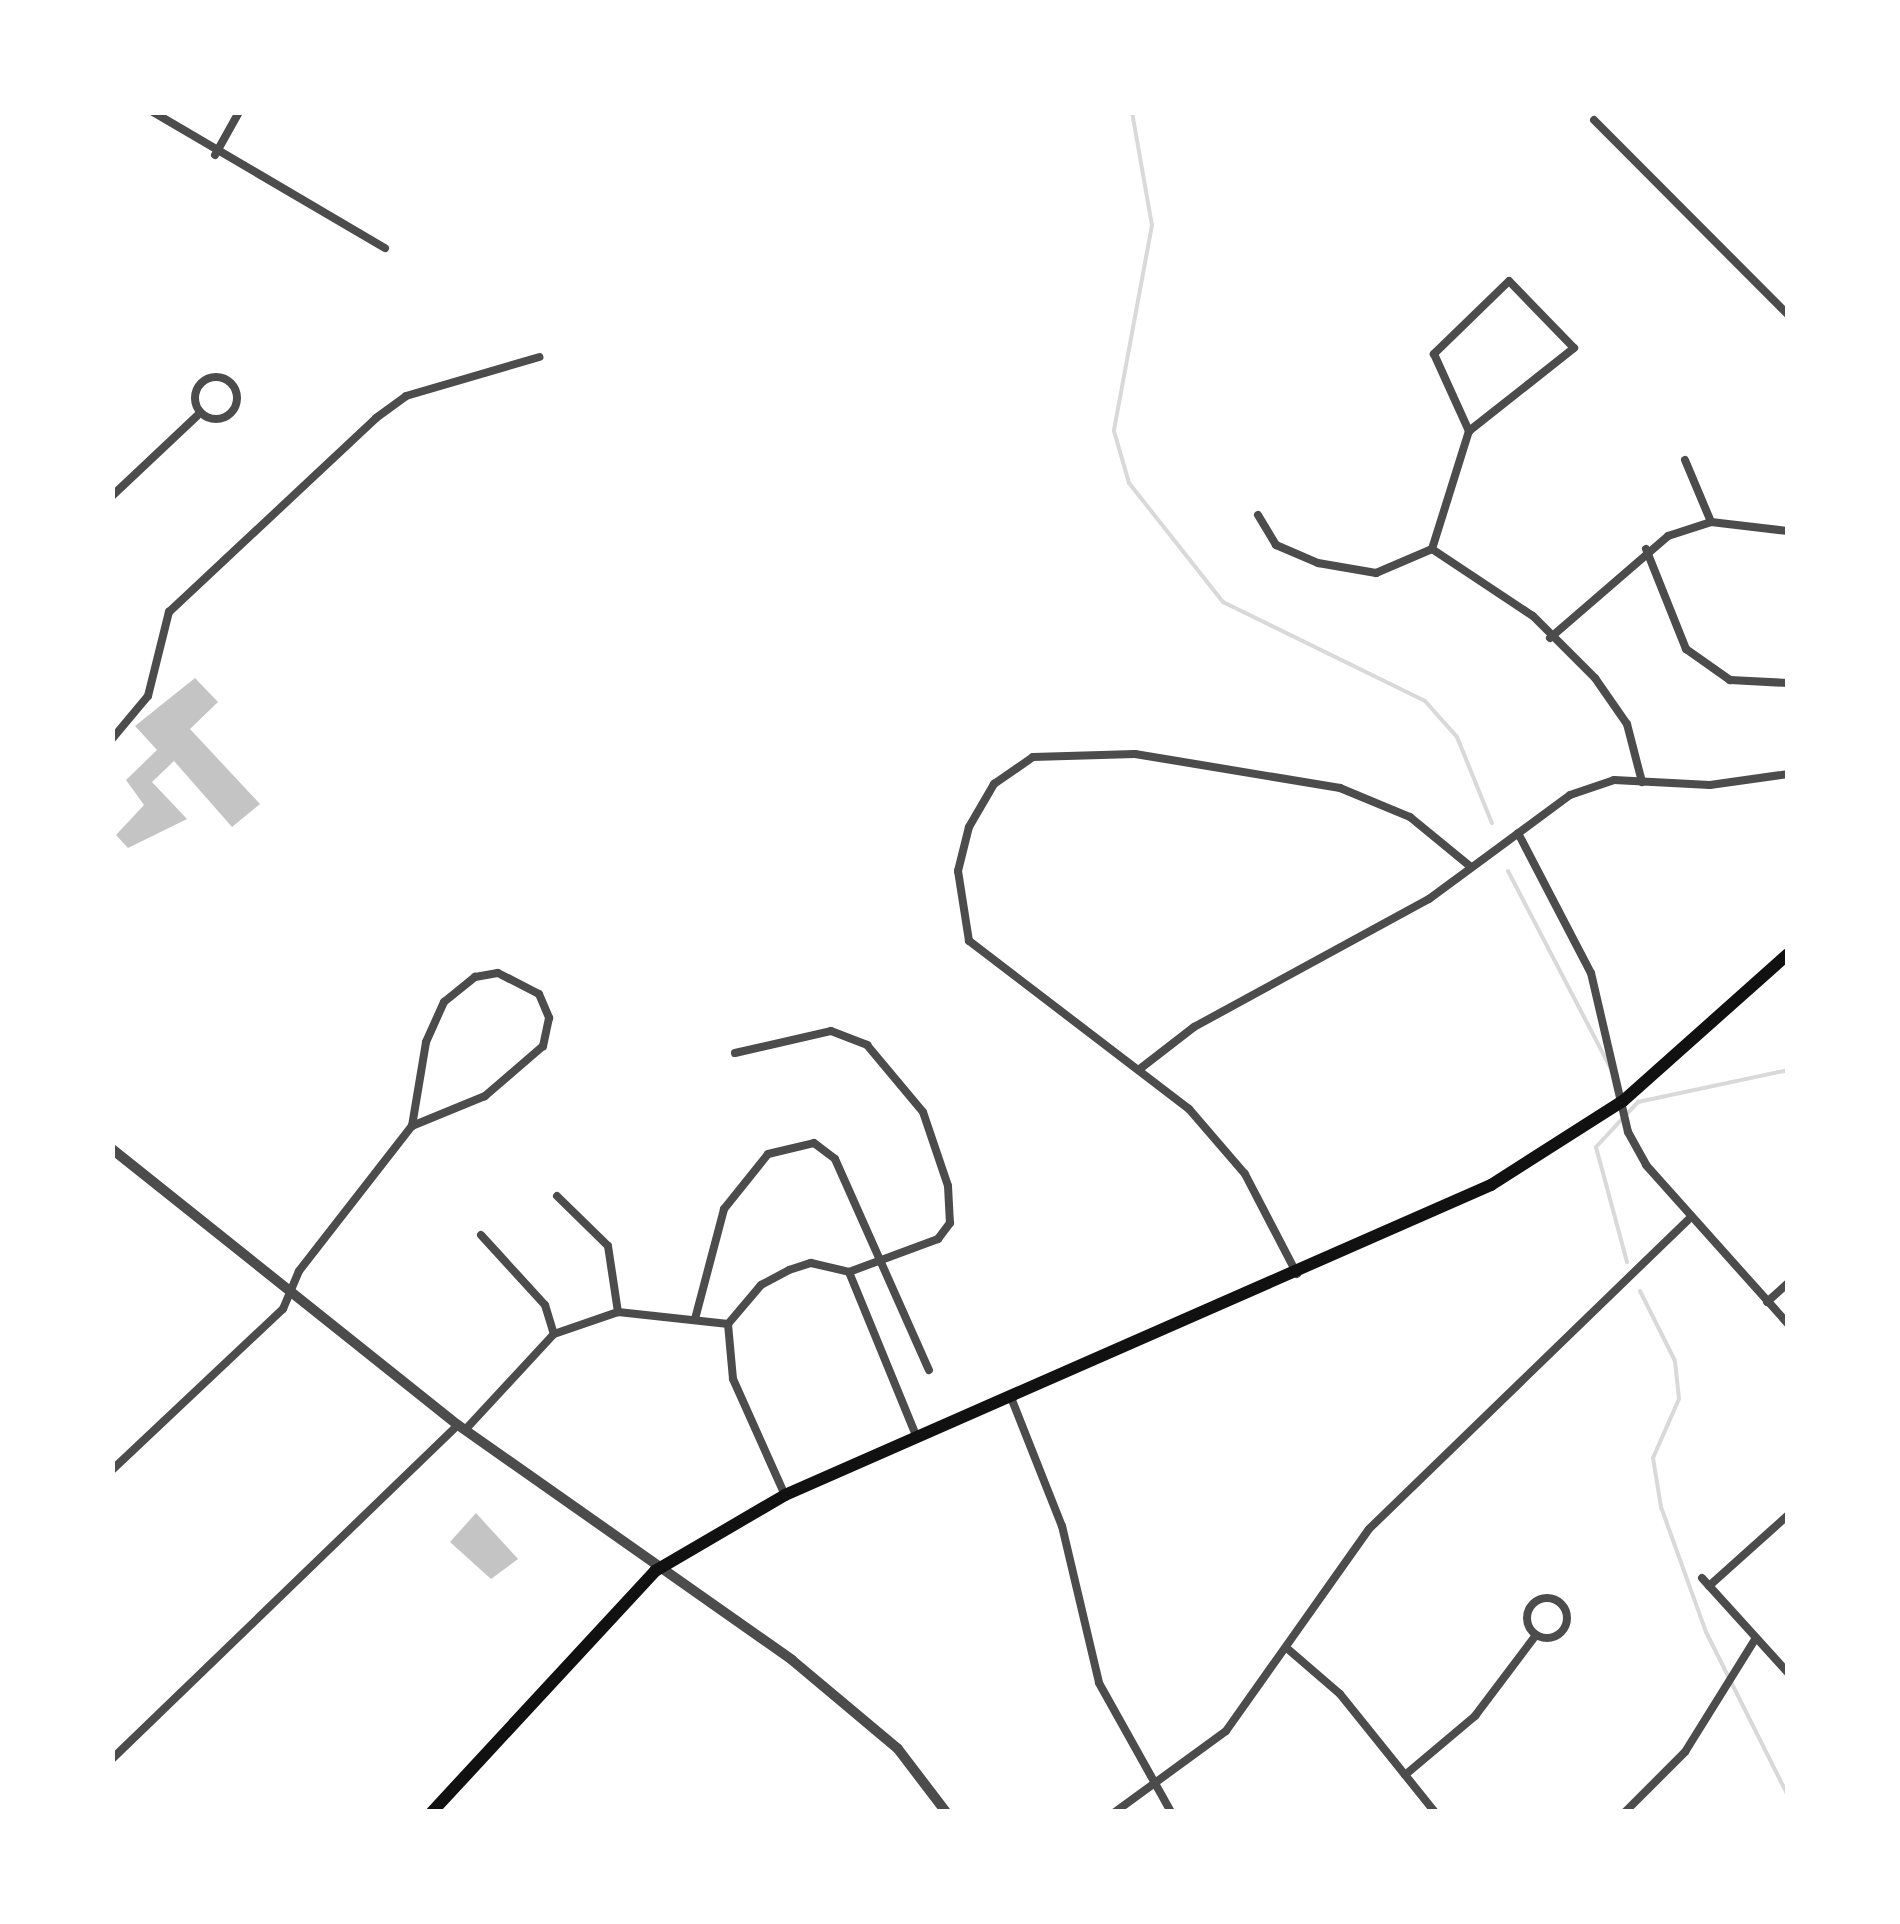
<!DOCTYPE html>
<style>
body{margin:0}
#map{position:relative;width:1900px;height:1924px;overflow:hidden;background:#fff;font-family:Lato,sans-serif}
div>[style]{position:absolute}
.stream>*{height:4px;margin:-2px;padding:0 2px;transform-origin:2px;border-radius:2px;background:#d9d9d9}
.building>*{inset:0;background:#c4c4c4}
.minor>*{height:8px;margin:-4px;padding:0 4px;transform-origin:4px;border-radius:4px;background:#4c4c4c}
.minor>.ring{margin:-4px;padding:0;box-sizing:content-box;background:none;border:8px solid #4c4c4c;border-radius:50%}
.tertiary>*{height:10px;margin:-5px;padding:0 5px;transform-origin:5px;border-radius:5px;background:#4c4c4c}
.primary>*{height:12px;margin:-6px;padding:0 6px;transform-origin:6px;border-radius:6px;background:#111}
span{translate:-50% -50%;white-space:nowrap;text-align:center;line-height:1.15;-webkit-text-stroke:8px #fff;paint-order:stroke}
.frame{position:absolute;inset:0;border:115px solid #fff;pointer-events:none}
</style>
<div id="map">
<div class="stream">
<div style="left:1132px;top:112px;width:115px;rotate:80deg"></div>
<div style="left:1152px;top:225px;width:209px;rotate:100.5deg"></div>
<div style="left:1114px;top:431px;width:54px;rotate:73.9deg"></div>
<div style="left:1129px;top:483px;width:152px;rotate:51.7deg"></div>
<div style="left:1223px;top:602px;width:225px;rotate:26.1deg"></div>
<div style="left:1425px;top:701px;width:48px;rotate:48.4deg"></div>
<div style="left:1457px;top:737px;width:93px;rotate:67.9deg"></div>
<div style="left:1508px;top:871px;width:221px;rotate:62.5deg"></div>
<div style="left:1638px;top:1102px;width:153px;rotate:-12deg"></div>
<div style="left:1627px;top:1262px;width:119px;rotate:-105.1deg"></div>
<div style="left:1596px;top:1147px;width:62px;rotate:-47deg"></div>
<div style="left:1640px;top:1291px;width:78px;rotate:63.4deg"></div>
<div style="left:1675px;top:1361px;width:38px;rotate:84deg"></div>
<div style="left:1679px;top:1399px;width:64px;rotate:113.8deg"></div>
<div style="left:1653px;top:1458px;width:50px;rotate:80.7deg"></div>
<div style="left:1661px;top:1507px;width:133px;rotate:70.2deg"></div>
<div style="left:1706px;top:1632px;width:183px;rotate:63.4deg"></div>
</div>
<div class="building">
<div style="clip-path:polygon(195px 678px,218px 702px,190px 729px,260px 804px,232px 827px,174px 761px,152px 782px,187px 819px,128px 848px,116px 835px,144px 805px,126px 780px,157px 750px,135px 726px)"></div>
<div style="clip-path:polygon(476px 1513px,518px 1559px,491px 1579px,450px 1542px)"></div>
</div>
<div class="minor">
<div style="left:153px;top:112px;width:269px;rotate:30.4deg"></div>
<div style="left:1594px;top:120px;width:275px;rotate:45.1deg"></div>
<div style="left:215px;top:155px;width:49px;rotate:-60.8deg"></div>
<div class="ring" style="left:195px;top:377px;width:34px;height:34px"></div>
<div style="left:1685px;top:460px;width:67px;rotate:67.2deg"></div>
<div style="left:112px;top:496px;width:117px;rotate:-43.3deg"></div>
<div style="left:1258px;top:515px;width:35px;rotate:59deg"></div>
<div style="left:1276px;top:545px;width:46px;rotate:23.2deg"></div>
<div style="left:1318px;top:563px;width:59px;rotate:9.8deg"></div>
<div style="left:1376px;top:573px;width:61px;rotate:-23.2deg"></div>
<div style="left:1432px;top:549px;width:124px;rotate:-72.6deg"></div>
<div style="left:1469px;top:431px;width:134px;rotate:-38.3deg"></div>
<div style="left:1574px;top:348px;width:93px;rotate:-134.1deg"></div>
<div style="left:1509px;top:281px;width:105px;rotate:135.8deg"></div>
<div style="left:1434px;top:354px;width:85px;rotate:65.6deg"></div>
<div style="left:1432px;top:549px;width:121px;rotate:33.6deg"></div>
<div style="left:1533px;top:616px;width:88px;rotate:45deg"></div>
<div style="left:1595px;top:678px;width:56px;rotate:55.2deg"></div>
<div style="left:1627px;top:724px;width:60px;rotate:75.5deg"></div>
<div style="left:1646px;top:549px;width:108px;rotate:68.2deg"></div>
<div style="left:1686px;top:649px;width:54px;rotate:35.2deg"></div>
<div style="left:1730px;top:680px;width:58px;rotate:3deg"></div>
<div style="left:1550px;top:638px;width:156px;rotate:-40.8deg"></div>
<div style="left:1668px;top:536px;width:45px;rotate:-18deg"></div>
<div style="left:1711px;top:522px;width:78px;rotate:6.7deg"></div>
<div style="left:112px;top:739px;width:56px;rotate:-50.1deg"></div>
<div style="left:148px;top:696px;width:87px;rotate:-76deg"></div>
<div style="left:169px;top:612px;width:284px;rotate:-43.1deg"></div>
<div style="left:376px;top:418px;width:37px;rotate:-36deg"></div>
<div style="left:406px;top:396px;width:139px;rotate:-16.3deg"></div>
<div style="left:1518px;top:833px;width:158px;rotate:62.5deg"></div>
<div style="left:1591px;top:973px;width:163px;rotate:76.9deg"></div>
<div style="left:1628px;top:1132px;width:38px;rotate:61deg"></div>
<div style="left:1646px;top:1165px;width:213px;rotate:48.2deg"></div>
<div style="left:498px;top:973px;width:46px;rotate:27.1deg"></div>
<div style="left:539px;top:994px;width:26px;rotate:67deg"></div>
<div style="left:549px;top:1018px;width:29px;rotate:102deg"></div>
<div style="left:543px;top:1046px;width:77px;rotate:139.2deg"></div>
<div style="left:485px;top:1096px;width:79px;rotate:157.7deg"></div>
<div style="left:412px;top:1126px;width:85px;rotate:-80.5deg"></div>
<div style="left:426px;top:1042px;width:44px;rotate:-65.8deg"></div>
<div style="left:444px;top:1002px;width:40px;rotate:-39deg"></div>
<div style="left:475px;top:977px;width:23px;rotate:-10deg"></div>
<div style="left:735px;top:1053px;width:98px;rotate:-12.9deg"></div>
<div style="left:831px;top:1031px;width:39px;rotate:21deg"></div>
<div style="left:867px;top:1045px;width:87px;rotate:50.1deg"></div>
<div style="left:923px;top:1112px;width:78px;rotate:71.3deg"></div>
<div style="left:948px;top:1186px;width:37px;rotate:87deg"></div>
<div style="left:950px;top:1223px;width:20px;rotate:127deg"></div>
<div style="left:938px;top:1239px;width:95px;rotate:159.7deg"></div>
<div style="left:1141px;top:1068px;width:67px;rotate:-37.7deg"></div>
<div style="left:1194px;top:1027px;width:268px;rotate:-28.6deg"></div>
<div style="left:1429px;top:899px;width:175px;rotate:-36.4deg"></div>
<div style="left:1570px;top:795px;width:46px;rotate:-18.8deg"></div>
<div style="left:1614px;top:780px;width:96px;rotate:3deg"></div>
<div style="left:1710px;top:785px;width:79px;rotate:-8deg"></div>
<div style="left:557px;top:1196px;width:71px;rotate:44.4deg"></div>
<div style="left:608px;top:1246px;width:67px;rotate:81.4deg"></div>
<div style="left:618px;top:1312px;width:111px;rotate:6.2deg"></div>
<div style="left:728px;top:1324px;width:51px;rotate:-49.8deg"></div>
<div style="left:761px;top:1285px;width:32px;rotate:-28deg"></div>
<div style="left:789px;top:1270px;width:23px;rotate:-18deg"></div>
<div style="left:811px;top:1263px;width:39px;rotate:13deg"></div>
<div style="left:849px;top:1272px;width:179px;rotate:67.7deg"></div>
<div style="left:481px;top:1235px;width:95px;rotate:47.6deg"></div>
<div style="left:545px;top:1305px;width:30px;rotate:73deg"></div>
<div style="left:1297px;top:1274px;width:113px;rotate:-117.5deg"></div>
<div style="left:1245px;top:1174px;width:86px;rotate:-130.7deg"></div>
<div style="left:1189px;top:1109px;width:277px;rotate:-142.6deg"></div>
<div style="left:969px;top:941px;width:71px;rotate:-98.9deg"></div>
<div style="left:958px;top:871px;width:45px;rotate:-76deg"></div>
<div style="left:969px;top:827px;width:50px;rotate:-59.8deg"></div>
<div style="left:994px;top:784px;width:47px;rotate:-34.7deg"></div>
<div style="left:1033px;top:757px;width:102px;rotate:-1.7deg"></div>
<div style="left:1135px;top:754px;width:208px;rotate:9.4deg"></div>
<div style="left:1340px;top:788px;width:76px;rotate:22.5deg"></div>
<div style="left:1410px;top:817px;width:79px;rotate:39.3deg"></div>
<div style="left:1767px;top:1302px;width:28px;rotate:-42deg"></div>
<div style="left:695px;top:1319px;width:114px;rotate:-75.2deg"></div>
<div style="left:724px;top:1209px;width:70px;rotate:-51.3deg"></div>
<div style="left:768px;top:1154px;width:47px;rotate:-13.4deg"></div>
<div style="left:814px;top:1143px;width:26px;rotate:37deg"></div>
<div style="left:835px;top:1159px;width:231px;rotate:66deg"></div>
<div style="left:728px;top:1324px;width:55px;rotate:84.8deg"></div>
<div style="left:733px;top:1379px;width:127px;rotate:65.9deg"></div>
<div style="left:1012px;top:1400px;width:136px;rotate:68.4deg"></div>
<div style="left:1062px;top:1526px;width:161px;rotate:76.7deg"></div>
<div style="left:1099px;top:1683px;width:148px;rotate:60.8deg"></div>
<div style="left:465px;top:1430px;width:131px;rotate:-47.2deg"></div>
<div style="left:554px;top:1334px;width:68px;rotate:-19deg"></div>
<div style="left:112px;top:1470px;width:235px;rotate:-43.3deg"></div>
<div style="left:283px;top:1309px;width:41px;rotate:-67.2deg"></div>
<div style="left:299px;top:1271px;width:184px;rotate:-52.1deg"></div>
<div style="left:1702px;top:1578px;width:128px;rotate:47.8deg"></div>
<div style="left:1709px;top:1586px;width:106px;rotate:-41.9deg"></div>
<div class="ring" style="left:1527px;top:1598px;width:32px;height:32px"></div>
<div style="left:1289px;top:1650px;width:67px;rotate:40.8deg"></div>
<div style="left:1340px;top:1694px;width:151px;rotate:51.2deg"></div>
<div style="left:112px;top:1759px;width:481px;rotate:-44deg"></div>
<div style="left:1405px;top:1775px;width:92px;rotate:-40.1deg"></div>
<div style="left:1475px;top:1716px;width:101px;rotate:-53deg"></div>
<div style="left:1115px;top:1812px;width:137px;rotate:-36.1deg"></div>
<div style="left:1226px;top:1731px;width:247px;rotate:-54.7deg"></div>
<div style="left:1369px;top:1529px;width:444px;rotate:-44.1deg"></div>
<div style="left:1625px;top:1812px;width:85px;rotate:-45deg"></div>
<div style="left:1685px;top:1752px;width:134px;rotate:-58.1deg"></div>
</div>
<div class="tertiary">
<div style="left:112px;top:1149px;width:443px;rotate:38.6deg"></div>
<div style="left:458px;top:1425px;width:408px;rotate:35.1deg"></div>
<div style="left:792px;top:1660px;width:138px;rotate:40deg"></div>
<div style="left:898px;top:1749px;width:79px;rotate:52.7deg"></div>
</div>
<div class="primary">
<div style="left:432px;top:1812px;width:328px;rotate:-47.2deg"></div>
<div style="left:655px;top:1571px;width:151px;rotate:-30.3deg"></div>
<div style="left:785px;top:1495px;width:771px;rotate:-23.71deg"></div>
<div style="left:1491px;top:1185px;width:156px;rotate:-32.5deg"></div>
<div style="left:1623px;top:1101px;width:221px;rotate:-41.7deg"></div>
</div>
<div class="frame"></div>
</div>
